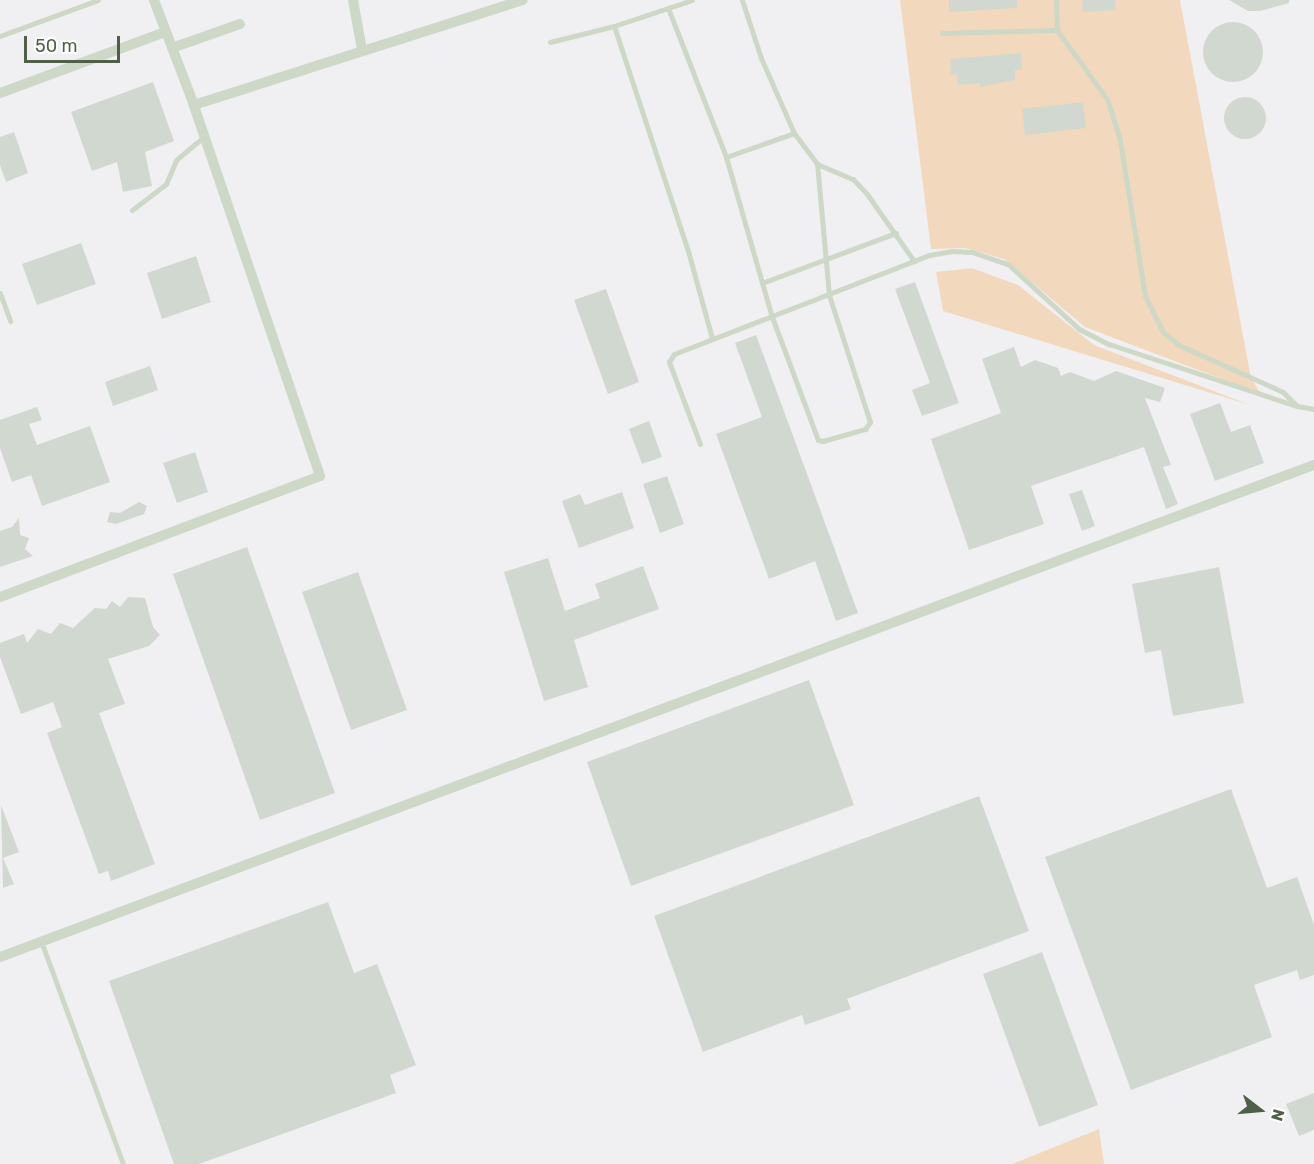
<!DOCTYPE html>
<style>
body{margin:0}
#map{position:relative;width:1314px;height:1164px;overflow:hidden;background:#f0f0f3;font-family:Rubik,sans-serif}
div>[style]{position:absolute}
.green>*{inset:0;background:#f2d9bd}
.building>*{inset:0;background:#d1d8cf}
.round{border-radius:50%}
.lane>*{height:5px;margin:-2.5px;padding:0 2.5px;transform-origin:2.5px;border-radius:2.5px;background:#cdd8c6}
.street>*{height:10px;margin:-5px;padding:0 5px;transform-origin:5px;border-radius:5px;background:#cdd8c6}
span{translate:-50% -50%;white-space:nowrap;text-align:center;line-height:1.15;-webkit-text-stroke:4.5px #fff;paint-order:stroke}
.north{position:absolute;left:1230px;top:1080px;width:60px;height:60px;-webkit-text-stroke:4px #fff;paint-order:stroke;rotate:106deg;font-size:16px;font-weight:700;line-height:24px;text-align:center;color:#505f47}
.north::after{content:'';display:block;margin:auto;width:21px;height:27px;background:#505f47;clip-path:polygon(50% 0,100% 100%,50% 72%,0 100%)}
.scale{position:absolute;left:24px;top:36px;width:96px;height:27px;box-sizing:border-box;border:3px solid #505f47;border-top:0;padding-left:8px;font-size:18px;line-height:21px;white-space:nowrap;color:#505f47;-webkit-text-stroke:4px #fff;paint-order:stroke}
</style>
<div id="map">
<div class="green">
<div style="clip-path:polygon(900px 0,1180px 0,1251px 378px,1261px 394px,1085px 327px,1004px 259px,965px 248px,931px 249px)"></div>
<div style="clip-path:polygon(972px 268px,1018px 285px,1094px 345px,1250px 405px,943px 311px,936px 272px)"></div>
<div style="clip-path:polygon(1099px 1129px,1104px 1164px,1012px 1164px)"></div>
</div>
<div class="building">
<div style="clip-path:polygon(949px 0,1017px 0,1017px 8px,949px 12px)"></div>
<div style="clip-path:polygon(1082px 0,1115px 0,1116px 10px,1083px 12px)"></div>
<div style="clip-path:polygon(1229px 0,1289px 0,1289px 3px,1260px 11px,1248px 11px)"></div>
<div class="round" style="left:1203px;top:22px;width:60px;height:60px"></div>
<div style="clip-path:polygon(1021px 53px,1022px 70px,1015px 70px,1015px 80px,980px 87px,980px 83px,958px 85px,957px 74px,951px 75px,950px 59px)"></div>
<div style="clip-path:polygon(153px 82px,174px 141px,145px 152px,152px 186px,123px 192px,117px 162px,92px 171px,71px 112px)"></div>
<div class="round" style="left:1224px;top:97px;width:42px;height:42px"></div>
<div style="clip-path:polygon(1083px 102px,1086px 128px,1025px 135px,1022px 109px)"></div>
<div style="clip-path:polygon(14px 132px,28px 173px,6px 182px,0 165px,0 137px)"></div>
<div style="clip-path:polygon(81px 243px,96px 284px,37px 305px,22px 264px)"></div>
<div style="clip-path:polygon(196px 256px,211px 302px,162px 319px,147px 273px)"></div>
<div style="clip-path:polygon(915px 282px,959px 403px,922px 416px,912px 390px,930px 383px,895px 289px)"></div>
<div style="clip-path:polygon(606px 289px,639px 382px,608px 394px,574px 300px)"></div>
<div style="clip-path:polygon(756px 335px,858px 613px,836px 621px,815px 561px,769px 579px,716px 434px,762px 417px,735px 343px)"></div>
<div style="clip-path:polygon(1014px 347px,1021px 367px,1035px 360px,1058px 368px,1061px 376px,1070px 372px,1094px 381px,1116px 371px,1165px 388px,1160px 402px,1145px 398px,1171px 465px,1163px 467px,1178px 504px,1166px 509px,1144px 447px,1031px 486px,1044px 524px,969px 550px,931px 439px,1001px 413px,982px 359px)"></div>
<div style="clip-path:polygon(150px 366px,158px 390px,113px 406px,105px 382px)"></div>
<div style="clip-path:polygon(1220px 403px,1231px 432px,1250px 425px,1264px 463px,1215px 481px,1190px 414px)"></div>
<div style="clip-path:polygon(37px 407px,42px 420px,29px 424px,37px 445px,90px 426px,110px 482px,42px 506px,31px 475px,12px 482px,0 448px,0 420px)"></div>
<div style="clip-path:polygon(649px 421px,662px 457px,642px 464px,629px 429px)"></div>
<div style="clip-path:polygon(195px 452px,208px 492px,177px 503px,163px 463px)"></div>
<div style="clip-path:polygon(667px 476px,684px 524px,660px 533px,643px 484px)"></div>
<div style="clip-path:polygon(1082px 490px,1095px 526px,1082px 531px,1069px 494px)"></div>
<div style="clip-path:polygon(622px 492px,634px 528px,579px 548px,562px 501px,580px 494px,585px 505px)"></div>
<div style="clip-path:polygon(139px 502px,147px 506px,144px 514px,116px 524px,107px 522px,110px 512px,120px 513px)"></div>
<div style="clip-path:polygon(19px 518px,20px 535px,29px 538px,25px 549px,33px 556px,0 567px,0 531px,12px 527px)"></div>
<div style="clip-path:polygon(247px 547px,335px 793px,260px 820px,173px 574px)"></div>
<div style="clip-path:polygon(548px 558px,565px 611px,600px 598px,595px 584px,643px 566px,659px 609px,574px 640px,588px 687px,544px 701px,504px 572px)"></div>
<div style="clip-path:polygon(1219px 567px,1244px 703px,1173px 716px,1161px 650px,1145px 653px,1132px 584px)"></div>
<div style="clip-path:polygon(358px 572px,407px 710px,351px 730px,302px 592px)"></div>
<div style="clip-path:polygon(128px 597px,145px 598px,153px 627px,160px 635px,149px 646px,108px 659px,125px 704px,99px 713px,155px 864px,111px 881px,108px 871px,99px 874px,47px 733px,62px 727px,53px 702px,21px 714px,0 657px,0 643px,24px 634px,27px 643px,38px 629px,51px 634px,60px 623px,73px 628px,95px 608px,106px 609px,112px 601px,120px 607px)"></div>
<div style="clip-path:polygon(809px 680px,854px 805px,631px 886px,587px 762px)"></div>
<div style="clip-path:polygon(1231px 789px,1267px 888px,1297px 877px,1314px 925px,1314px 975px,1300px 980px,1297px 970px,1254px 985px,1272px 1037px,1131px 1090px,1045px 857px)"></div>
<div style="clip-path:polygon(979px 796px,1029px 931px,847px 999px,851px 1009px,805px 1025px,802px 1015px,703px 1052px,654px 916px)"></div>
<div style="clip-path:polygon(1px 805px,19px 852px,3px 858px,14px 884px,3px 888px)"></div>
<div style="clip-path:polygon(328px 902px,354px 973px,377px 964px,416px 1065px,390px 1075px,396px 1093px,199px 1164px,174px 1164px,109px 981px)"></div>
<div style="clip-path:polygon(1042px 952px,1098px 1105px,1039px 1127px,983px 974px)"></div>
<div style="clip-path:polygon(1314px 1093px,1314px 1130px,1299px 1136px,1286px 1104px)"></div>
</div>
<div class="lane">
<div style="left:742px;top:0;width:61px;rotate:71.9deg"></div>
<div style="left:761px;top:58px;width:82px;rotate:66.3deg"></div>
<div style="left:794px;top:133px;width:39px;rotate:53deg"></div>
<div style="left:817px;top:164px;width:39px;rotate:23deg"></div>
<div style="left:853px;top:179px;width:21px;rotate:47deg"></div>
<div style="left:867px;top:194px;width:82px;rotate:55deg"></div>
<div style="left:1056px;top:0;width:30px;rotate:88deg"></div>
<div style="left:1057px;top:30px;width:85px;rotate:54.1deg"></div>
<div style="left:1107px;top:99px;width:38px;rotate:72deg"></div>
<div style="left:1119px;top:135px;width:163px;rotate:80.8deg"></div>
<div style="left:1145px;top:296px;width:40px;rotate:63.4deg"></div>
<div style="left:1163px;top:332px;width:21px;rotate:39deg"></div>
<div style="left:1179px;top:345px;width:114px;rotate:24.3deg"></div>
<div style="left:1283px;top:392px;width:20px;rotate:45deg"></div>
<div style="left:1297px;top:406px;width:17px;rotate:10deg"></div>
<div style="left:668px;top:8px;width:160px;rotate:68.7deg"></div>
<div style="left:726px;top:157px;width:166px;rotate:74deg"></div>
<div style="left:772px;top:317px;width:131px;rotate:69.5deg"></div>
<div style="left:818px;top:440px;width:5px;rotate:11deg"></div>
<div style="left:823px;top:441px;width:44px;rotate:-15.9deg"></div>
<div style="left:865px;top:429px;width:9px;rotate:-54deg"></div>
<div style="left:870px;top:422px;width:133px;rotate:-107.9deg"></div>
<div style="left:829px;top:295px;width:132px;rotate:-95.2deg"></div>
<div style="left:614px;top:26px;width:237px;rotate:71.8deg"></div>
<div style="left:688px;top:251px;width:90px;rotate:74.6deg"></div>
<div style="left:942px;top:33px;width:115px;rotate:-1.5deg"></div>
<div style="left:0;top:36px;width:104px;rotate:-20.2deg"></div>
<div style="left:550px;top:42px;width:66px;rotate:-14deg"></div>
<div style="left:614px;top:26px;width:82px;rotate:-18.4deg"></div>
<div style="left:726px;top:157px;width:72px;rotate:-19.4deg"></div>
<div style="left:132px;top:210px;width:43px;rotate:-37.4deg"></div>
<div style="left:166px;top:184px;width:26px;rotate:-67deg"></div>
<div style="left:176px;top:160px;width:38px;rotate:-40deg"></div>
<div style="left:762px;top:283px;width:143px;rotate:-20.5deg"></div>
<div style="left:0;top:293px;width:30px;rotate:70deg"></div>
<div style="left:700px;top:444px;width:88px;rotate:-110.7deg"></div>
<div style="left:669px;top:362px;width:9px;rotate:-58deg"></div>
<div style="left:674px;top:354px;width:274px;rotate:-21.2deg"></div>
<div style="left:929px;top:255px;width:22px;rotate:-10deg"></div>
<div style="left:951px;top:251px;width:21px;rotate:3deg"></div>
<div style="left:972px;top:252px;width:39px;rotate:19deg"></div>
<div style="left:1009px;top:265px;width:95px;rotate:42.4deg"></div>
<div style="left:1079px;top:329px;width:34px;rotate:27deg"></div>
<div style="left:1109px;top:344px;width:198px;rotate:18.3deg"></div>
<div style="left:41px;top:941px;width:238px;rotate:69.8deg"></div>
</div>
<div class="street">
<div style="left:353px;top:0;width:51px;rotate:79.8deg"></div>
<div style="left:172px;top:48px;width:72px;rotate:-19.4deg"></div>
<div style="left:0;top:93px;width:176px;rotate:-20.3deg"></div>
<div style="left:194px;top:105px;width:345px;rotate:-17.7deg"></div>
<div style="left:0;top:597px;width:342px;rotate:-20.7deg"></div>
<div style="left:320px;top:476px;width:392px;rotate:-108.8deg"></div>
<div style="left:194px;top:105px;width:112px;rotate:-110.9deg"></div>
<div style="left:0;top:957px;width:1403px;rotate:-20.53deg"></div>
</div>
<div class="north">N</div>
<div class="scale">50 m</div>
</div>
